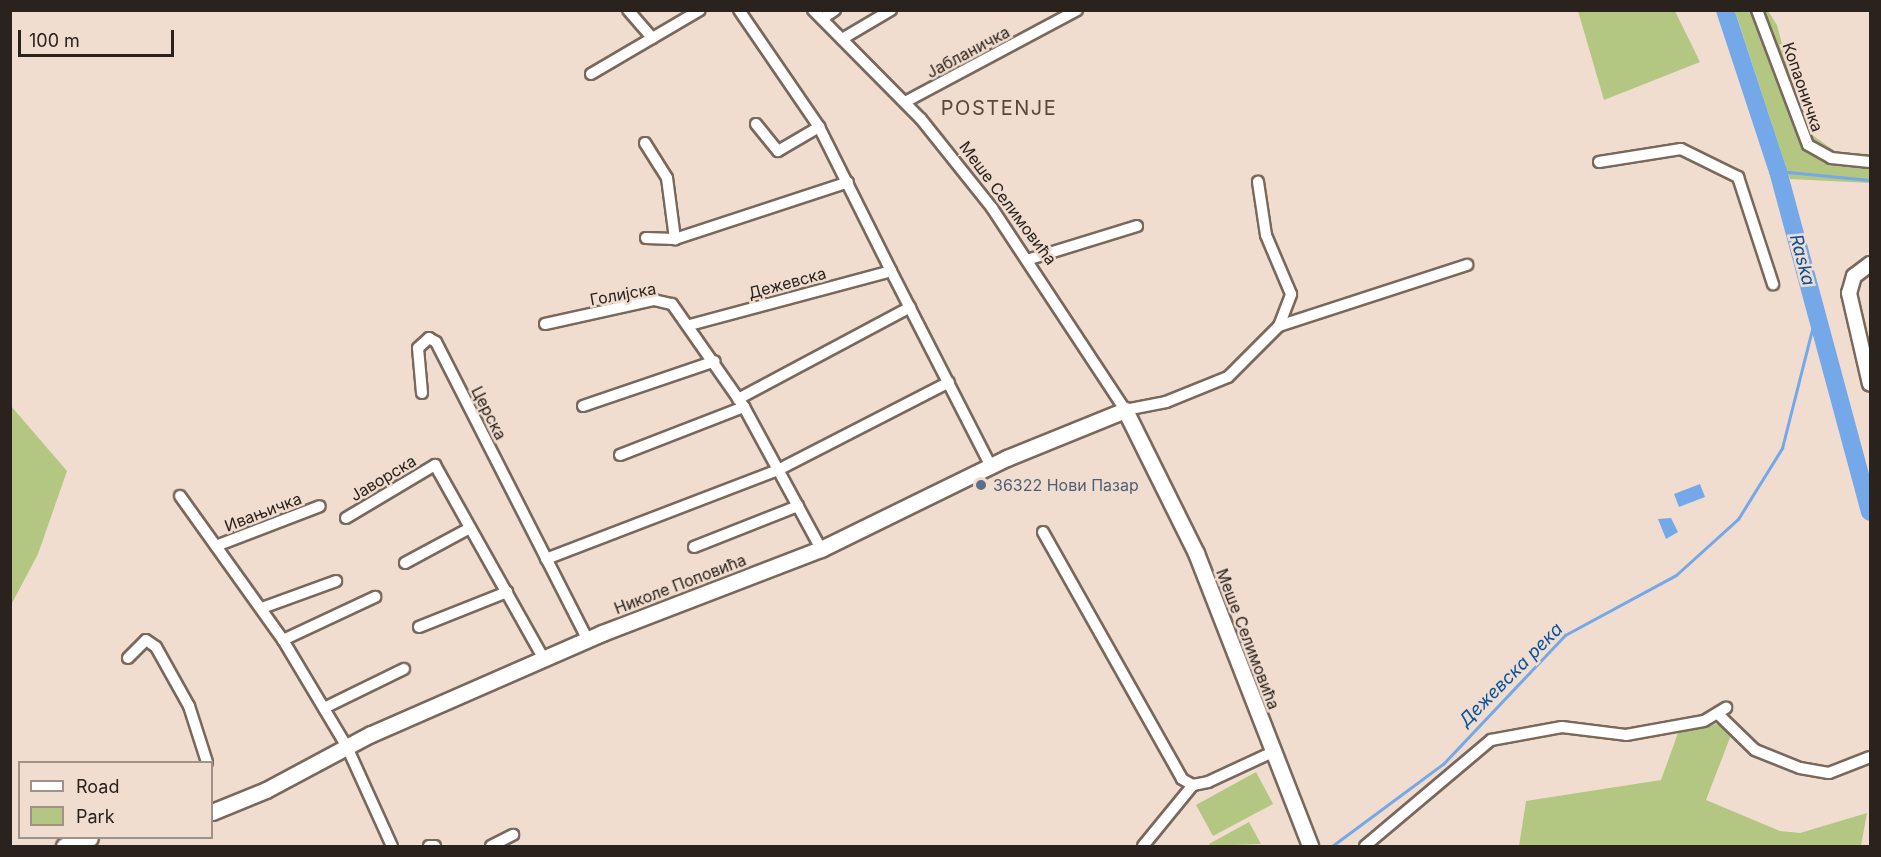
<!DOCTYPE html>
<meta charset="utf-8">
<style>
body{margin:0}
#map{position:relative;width:1881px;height:857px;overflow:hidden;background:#f0ddcf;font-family:Inter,sans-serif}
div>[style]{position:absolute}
.green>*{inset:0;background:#b3c783}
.water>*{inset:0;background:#74a8e9}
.stream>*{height:3px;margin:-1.5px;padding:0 1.5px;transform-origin:1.5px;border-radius:1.5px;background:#74a8e9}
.river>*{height:18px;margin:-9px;padding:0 9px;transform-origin:9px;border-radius:9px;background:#74a8e9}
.roads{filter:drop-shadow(2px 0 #79685c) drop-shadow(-2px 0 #79685c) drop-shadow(0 2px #79685c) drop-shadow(0 -2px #79685c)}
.minor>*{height:10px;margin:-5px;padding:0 5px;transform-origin:5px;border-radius:5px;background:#fff}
.tertiary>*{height:14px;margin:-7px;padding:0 7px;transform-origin:7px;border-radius:7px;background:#fff}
.secondary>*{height:15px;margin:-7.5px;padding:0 7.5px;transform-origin:7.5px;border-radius:7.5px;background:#fff}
.dots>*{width:16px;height:16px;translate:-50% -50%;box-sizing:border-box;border:3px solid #f0ddcf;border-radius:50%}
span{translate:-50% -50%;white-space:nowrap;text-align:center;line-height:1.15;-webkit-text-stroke:5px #f0ddcf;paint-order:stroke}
.street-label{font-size:16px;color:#29221d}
.service-label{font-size:16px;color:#4e5e75}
.left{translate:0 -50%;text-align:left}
.water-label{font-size:18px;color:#04529f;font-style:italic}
.quarter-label{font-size:20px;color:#57483c;letter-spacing:1.5px}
.frame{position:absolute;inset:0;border:12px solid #29221d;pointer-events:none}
.legend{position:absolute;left:18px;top:761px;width:195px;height:78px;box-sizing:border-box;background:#f0ddcf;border:2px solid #a09288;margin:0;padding:8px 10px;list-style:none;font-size:18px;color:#29221d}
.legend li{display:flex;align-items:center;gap:12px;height:30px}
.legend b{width:30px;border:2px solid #a09288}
.scale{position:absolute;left:18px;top:30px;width:156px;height:27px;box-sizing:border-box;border:3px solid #29221d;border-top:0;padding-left:8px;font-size:18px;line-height:21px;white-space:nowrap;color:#29221d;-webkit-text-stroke:4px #f0ddcf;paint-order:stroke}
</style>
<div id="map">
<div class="green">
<div style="clip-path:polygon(1578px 11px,1675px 11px,1700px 62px,1604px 100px)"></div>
<div style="clip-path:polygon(1735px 11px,1768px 11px,1777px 25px,1804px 129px,1836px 152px,1870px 154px,1870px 183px,1790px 179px)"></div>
<div style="clip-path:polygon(11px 406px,67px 471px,38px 554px,11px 605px)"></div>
<div style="clip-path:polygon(1721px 723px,1731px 735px,1706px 800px,1780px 831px,1800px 833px,1867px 813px,1861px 846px,1519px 846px,1526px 801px,1661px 780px,1678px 733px)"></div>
<div style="clip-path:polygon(1256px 772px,1273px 804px,1213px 836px,1196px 805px)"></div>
<div style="clip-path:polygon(1249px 822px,1261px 844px,1210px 846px,1209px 844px)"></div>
</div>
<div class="water">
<div style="clip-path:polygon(1700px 484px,1705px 497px,1679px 507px,1674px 494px)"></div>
<div style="clip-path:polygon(1671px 518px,1678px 532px,1666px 539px,1658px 519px)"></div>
</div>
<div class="stream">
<div style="left:1778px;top:171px;width:92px;rotate:5.6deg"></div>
<div style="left:1332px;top:846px;width:138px;rotate:-36.5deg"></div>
<div style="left:1443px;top:764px;width:178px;rotate:-46.6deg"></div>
<div style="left:1565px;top:635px;width:126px;rotate:-28.4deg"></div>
<div style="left:1676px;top:575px;width:84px;rotate:-42.1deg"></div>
<div style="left:1738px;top:519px;width:84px;rotate:-58.2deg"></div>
<div style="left:1782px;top:448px;width:142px;rotate:-75.8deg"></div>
</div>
<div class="river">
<div style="left:1725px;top:10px;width:169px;rotate:71.8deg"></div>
<div style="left:1778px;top:171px;width:353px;rotate:74.9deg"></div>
</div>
<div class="roads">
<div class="minor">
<div style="left:628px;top:10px;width:37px;rotate:49deg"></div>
<div style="left:739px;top:10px;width:142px;rotate:55.6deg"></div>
<div style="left:819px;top:127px;width:161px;rotate:63.4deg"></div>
<div style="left:813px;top:10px;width:153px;rotate:45.3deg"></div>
<div style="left:921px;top:119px;width:114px;rotate:51.4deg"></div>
<div style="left:992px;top:208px;width:242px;rotate:56.6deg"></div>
<div style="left:1125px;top:410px;width:42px;rotate:-11deg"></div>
<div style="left:1166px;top:402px;width:67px;rotate:-22deg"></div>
<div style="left:1228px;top:377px;width:72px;rotate:-45deg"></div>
<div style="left:1279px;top:326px;width:34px;rotate:-69deg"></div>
<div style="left:1291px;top:294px;width:64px;rotate:-113deg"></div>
<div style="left:1266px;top:235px;width:54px;rotate:-98.6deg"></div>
<div style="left:1757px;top:10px;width:144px;rotate:69.3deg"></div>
<div style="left:1808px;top:145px;width:26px;rotate:29deg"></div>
<div style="left:1831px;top:158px;width:39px;rotate:6deg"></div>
<div style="left:822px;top:19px;width:16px;rotate:-35deg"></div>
<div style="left:842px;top:39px;width:57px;rotate:-30.6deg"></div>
<div style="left:591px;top:74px;width:126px;rotate:-30.4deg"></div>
<div style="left:905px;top:102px;width:195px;rotate:-28.1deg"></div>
<div style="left:756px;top:124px;width:35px;rotate:51deg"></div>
<div style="left:778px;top:151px;width:48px;rotate:-30.3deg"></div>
<div style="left:645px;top:143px;width:41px;rotate:57.8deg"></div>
<div style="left:667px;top:178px;width:62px;rotate:82.5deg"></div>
<div style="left:1599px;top:162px;width:83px;rotate:-9deg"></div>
<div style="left:1681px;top:149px;width:64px;rotate:26.2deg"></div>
<div style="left:1738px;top:177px;width:113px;rotate:71.9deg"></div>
<div style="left:646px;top:238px;width:29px;rotate:2deg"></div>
<div style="left:675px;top:239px;width:182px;rotate:-18.2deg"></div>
<div style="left:1030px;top:259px;width:112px;rotate:-17.1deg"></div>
<div style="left:545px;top:324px;width:112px;rotate:-12.4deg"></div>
<div style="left:654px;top:300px;width:18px;rotate:13deg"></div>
<div style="left:672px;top:304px;width:126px;rotate:55deg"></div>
<div style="left:744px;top:407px;width:162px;rotate:61.5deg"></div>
<div style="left:690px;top:325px;width:208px;rotate:-15deg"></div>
<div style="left:891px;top:271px;width:219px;rotate:62.9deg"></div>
<div style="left:1279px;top:326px;width:198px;rotate:-18deg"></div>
<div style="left:422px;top:393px;width:45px;rotate:-95.1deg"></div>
<div style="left:418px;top:348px;width:15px;rotate:-42deg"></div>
<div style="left:429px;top:338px;width:8px;rotate:30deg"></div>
<div style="left:436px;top:342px;width:335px;rotate:63deg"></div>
<div style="left:738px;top:399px;width:195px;rotate:-28.1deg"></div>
<div style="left:583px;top:406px;width:139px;rotate:-18.8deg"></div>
<div style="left:620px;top:455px;width:133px;rotate:-21.2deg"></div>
<div style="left:180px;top:496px;width:177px;rotate:54.4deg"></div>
<div style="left:283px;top:640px;width:125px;rotate:59.1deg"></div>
<div style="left:347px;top:747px;width:109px;rotate:65.6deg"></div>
<div style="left:346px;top:518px;width:104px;rotate:-30.8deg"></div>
<div style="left:435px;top:465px;width:223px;rotate:60.7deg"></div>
<div style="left:1043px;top:532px;width:283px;rotate:60.6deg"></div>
<div style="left:1182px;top:779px;width:13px;rotate:29deg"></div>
<div style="left:1193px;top:785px;width:15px;rotate:-11deg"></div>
<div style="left:1208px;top:782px;width:72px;rotate:-24.8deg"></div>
<div style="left:216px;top:546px;width:111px;rotate:-21deg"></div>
<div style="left:694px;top:547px;width:112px;rotate:-21.5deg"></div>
<div style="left:546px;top:559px;width:248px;rotate:-21deg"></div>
<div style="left:778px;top:470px;width:192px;rotate:-27.2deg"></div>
<div style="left:405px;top:563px;width:74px;rotate:-28.3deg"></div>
<div style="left:262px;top:608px;width:79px;rotate:-20deg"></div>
<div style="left:419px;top:627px;width:95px;rotate:-21.7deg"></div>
<div style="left:283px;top:640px;width:102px;rotate:-25.1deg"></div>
<div style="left:128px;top:658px;width:25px;rotate:-45deg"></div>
<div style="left:146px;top:640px;width:12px;rotate:35deg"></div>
<div style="left:156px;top:647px;width:68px;rotate:60.8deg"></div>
<div style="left:189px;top:706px;width:59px;rotate:72.2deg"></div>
<div style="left:324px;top:708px;width:89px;rotate:-26deg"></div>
<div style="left:1719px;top:715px;width:50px;rotate:44.2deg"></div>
<div style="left:1755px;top:750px;width:48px;rotate:21.8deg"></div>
<div style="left:1800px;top:768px;width:29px;rotate:10deg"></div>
<div style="left:1829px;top:773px;width:44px;rotate:-21.3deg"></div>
<div style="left:429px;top:846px;width:6px"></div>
<div style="left:491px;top:846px;width:25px;rotate:-27deg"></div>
<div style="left:1143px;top:846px;width:79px;rotate:-50.7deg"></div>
<div style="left:1365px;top:846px;width:165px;rotate:-40.1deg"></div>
<div style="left:1491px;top:740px;width:72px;rotate:-10.4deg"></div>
<div style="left:1562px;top:727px;width:64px;rotate:7.1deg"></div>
<div style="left:1626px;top:735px;width:79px;rotate:-10.2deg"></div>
<div style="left:1704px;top:721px;width:26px;rotate:-31deg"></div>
</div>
<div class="tertiary">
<div style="left:1870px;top:264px;width:20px;rotate:143deg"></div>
<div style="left:1854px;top:276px;width:18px;rotate:106deg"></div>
<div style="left:1849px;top:293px;width:93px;rotate:77deg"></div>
</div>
<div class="secondary">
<div style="left:212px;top:812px;width:58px;rotate:-22.2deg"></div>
<div style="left:266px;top:790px;width:119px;rotate:-28.1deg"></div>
<div style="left:371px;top:734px;width:252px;rotate:-23.6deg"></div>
<div style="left:602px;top:633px;width:235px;rotate:-21deg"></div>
<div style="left:821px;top:549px;width:207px;rotate:-26.1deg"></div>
<div style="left:1007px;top:458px;width:127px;rotate:-22.1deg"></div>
<div style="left:1125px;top:410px;width:160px;rotate:63.6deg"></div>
<div style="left:1196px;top:553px;width:314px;rotate:68.7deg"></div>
<div style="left:64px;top:846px;width:27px;rotate:-17deg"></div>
</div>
</div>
<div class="dots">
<div style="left:981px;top:485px;background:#5c6f8a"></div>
</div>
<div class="street-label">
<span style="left:968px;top:52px;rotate:-28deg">Јабланичка</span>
<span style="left:1803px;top:87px;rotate:71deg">Копаоничка</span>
<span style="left:1008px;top:203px;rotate:53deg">Меше Селимовића</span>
<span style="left:787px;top:283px;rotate:-15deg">Дежевска</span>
<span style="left:623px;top:294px;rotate:-10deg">Голијска</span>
<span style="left:489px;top:413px;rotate:63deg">Церска</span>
<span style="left:383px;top:478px;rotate:-31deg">Јаворска</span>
<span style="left:263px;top:512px;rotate:-21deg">Ивањичка</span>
<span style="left:680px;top:584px;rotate:-21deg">Николе Поповића</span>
<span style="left:1248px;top:639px;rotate:69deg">Меше Селимовића</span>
</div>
<div class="service-label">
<span class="left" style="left:993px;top:485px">36322 Нови Пазар</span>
</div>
<div class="water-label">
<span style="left:1802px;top:260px;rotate:75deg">Raska</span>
<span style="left:1511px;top:675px;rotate:-45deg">Дежевска река</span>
</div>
<div class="quarter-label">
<span style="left:999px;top:108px">POSTENJE</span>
</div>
<div class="frame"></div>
<ul class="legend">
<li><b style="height:8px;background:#fff"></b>Road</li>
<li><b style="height:16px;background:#b3c783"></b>Park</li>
</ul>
<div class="scale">100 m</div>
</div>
